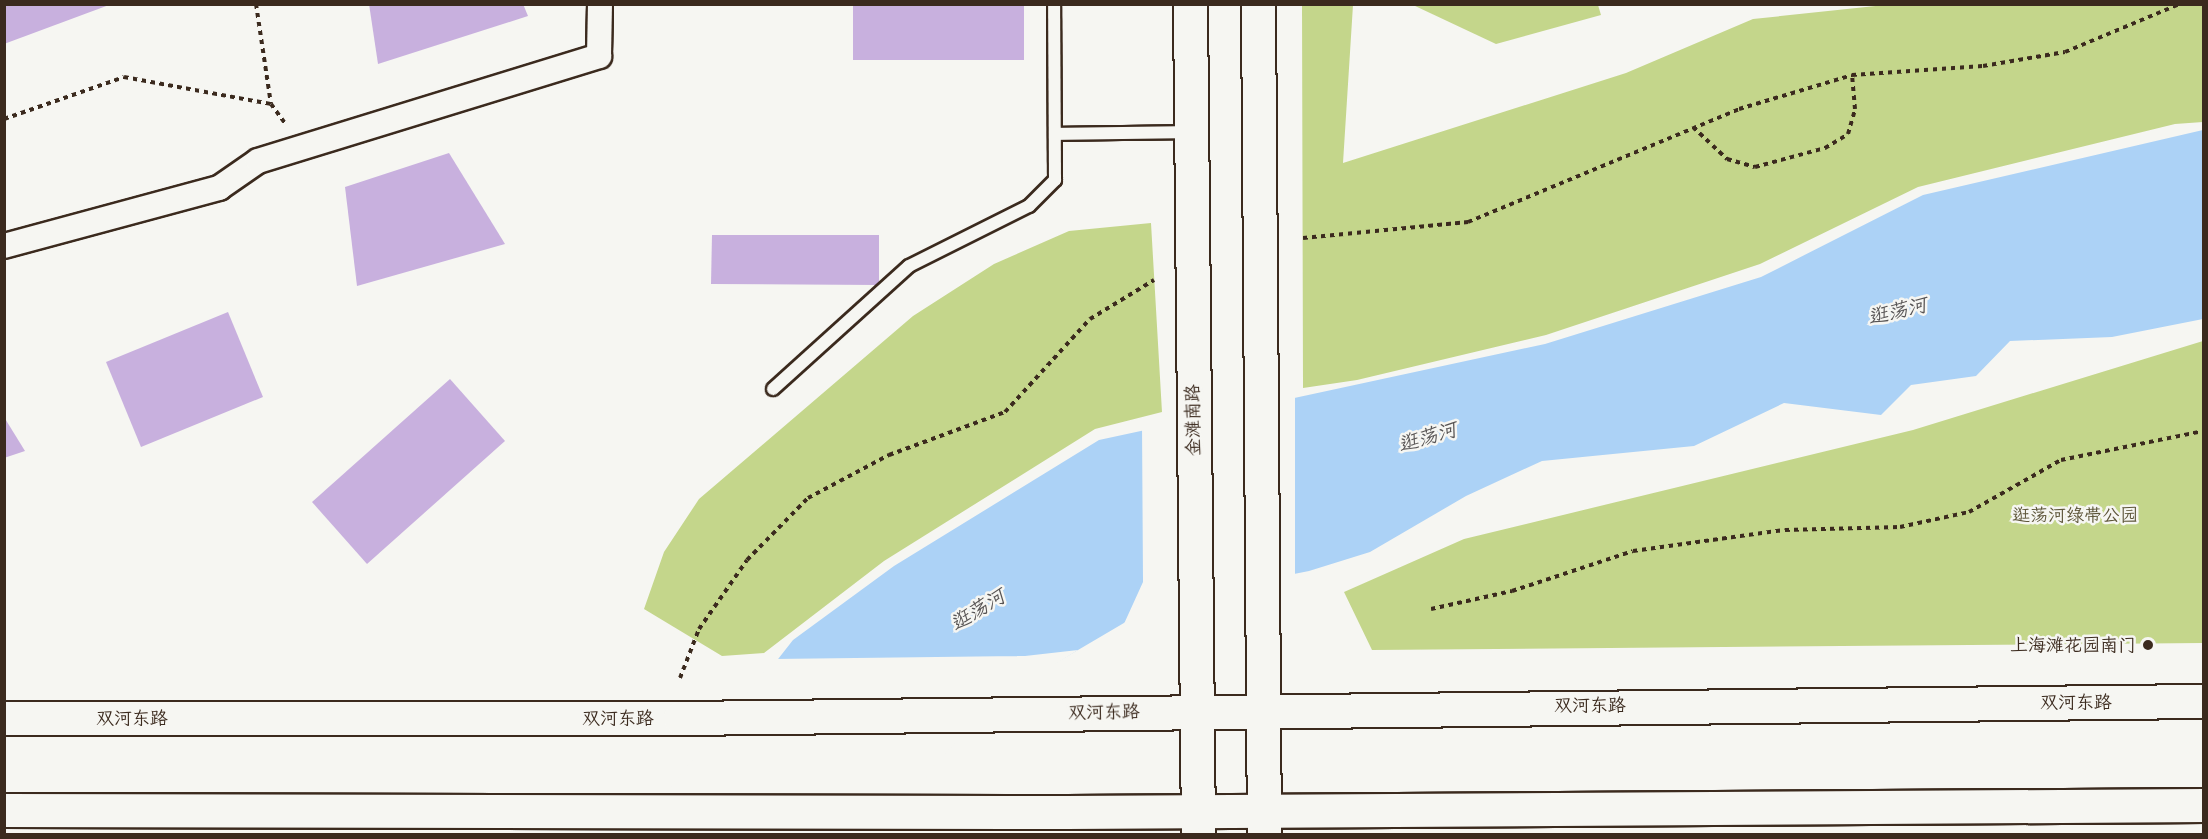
<!DOCTYPE html>
<meta charset="utf-8">
<style>
body{margin:0}
#map{position:relative;width:2208px;height:839px;overflow:hidden;background:#f6f6f2;font-family:Delius,"LXGW WenKai TC",sans-serif}
div>[style]{position:absolute}
.green>*{inset:0;background:#c4d68b}
.water>*{inset:0;background:#acd2f6}
.pier>*{inset:0;background:#f6f6f2}
.building>*{inset:0;background:#c8b0de}
.path>*{height:4px;margin-top:-2px;transform-origin:0;background:repeating-linear-gradient(90deg,#3b2a1e 0 4.5px,transparent 0 9px)}
.roads{filter:drop-shadow(2px 0 #3b2a1e) drop-shadow(-2px 0 #3b2a1e) drop-shadow(0 2px #3b2a1e) drop-shadow(0 -2px #3b2a1e)}
.lane>*{height:12px;margin:-6px;padding:0 6px;transform-origin:6px;border-radius:6px;background:#f6f6f2}
.street>*{height:24px;margin:-12px;padding:0 12px;transform-origin:12px;border-radius:12px;background:#f6f6f2}
.secondary>*{height:33px;margin:-16.5px;padding:0 16.5px;transform-origin:16.5px;border-radius:16.5px;background:#f6f6f2}
.dots>*{width:16px;height:16px;translate:-50% -50%;box-sizing:border-box;border:3px solid #f6f6f2;border-radius:50%}
span{translate:-50% -50%;white-space:nowrap;text-align:center;line-height:1.15;-webkit-text-stroke:5px #f6f6f2;paint-order:stroke}
.street-label{font-size:18px;color:#3b2a1e}
.park-label{font-size:18px;color:#5d5539}
.poi-label{font-size:18px;color:#3b2a1e}
.right{translate:-100% -50%;text-align:right}
.water-label{font-size:20px;color:#575454;font-style:italic}
.frame{position:absolute;inset:0;border:6px solid #3b2a1e;pointer-events:none}
</style>
<div id="map">
<div class="green">
<div style="clip-path:polygon(1302px 5px,1353px 5px,1343px 163px,1626px 73px,1753px 19px,1885px 5px,2203px 5px,2203px 122px,2175px 124px,1918px 187px,1760px 264px,1546px 335px,1357px 380px,1303px 388px)"></div>
<div style="clip-path:polygon(1413px 5px,1598px 5px,1601px 15px,1496px 44px)"></div>
<div style="clip-path:polygon(1151px 223px,1162px 412px,1095px 429px,884px 561px,764px 653px,722px 656px,644px 609px,664px 552px,699px 499px,913px 316px,994px 264px,1069px 231px)"></div>
<div style="clip-path:polygon(2203px 341px,2203px 643px,1372px 650px,1344px 592px,1464px 539px,1913px 430px)"></div>
</div>
<div class="water">
<div style="clip-path:polygon(2203px 130px,2203px 319px,2112px 337px,2010px 341px,1976px 376px,1911px 385px,1881px 415px,1784px 403px,1694px 446px,1542px 461px,1466px 496px,1370px 552px,1309px 571px,1187px 595px,1146px 610px,993px 700px,641px 834px,793px 640px,894px 566px,1099px 440px,1545px 344px,1761px 277px,1923px 195px)"></div>
</div>
<div class="pier">
<div style="clip-path:polygon(1295px 396px,1295px 577px,1187px 598px,1123px 626px,1143px 582px,1142px 425px)"></div>
<div style="clip-path:polygon(1078px 650px,995px 702px,935px 764px,889px 834px,638px 834px,648px 815px,774px 659px,1025px 656px)"></div>
</div>
<div class="building">
<div style="clip-path:polygon(4px 4px,109px 4px,109px 5px,4px 44px)"></div>
<div style="clip-path:polygon(369px 4px,523px 4px,528px 16px,378px 64px)"></div>
<div style="clip-path:polygon(853px 6px,1024px 6px,1024px 60px,853px 60px)"></div>
<div style="clip-path:polygon(449px 153px,505px 244px,357px 286px,345px 187px)"></div>
<div style="clip-path:polygon(712px 235px,879px 235px,879px 285px,711px 284px)"></div>
<div style="clip-path:polygon(228px 312px,263px 397px,141px 447px,106px 362px)"></div>
<div style="clip-path:polygon(450px 379px,505px 441px,367px 564px,312px 502px)"></div>
<div style="clip-path:polygon(4px 417px,25px 451px,4px 458px)"></div>
</div>
<div class="path">
<div style="left:256px;top:4px;width:101px;rotate:81.5deg"></div>
<div style="left:4px;top:119px;width:127px;rotate:-19.3deg"></div>
<div style="left:124px;top:77px;width:149px;rotate:10.4deg"></div>
<div style="left:271px;top:104px;width:24px;rotate:54deg"></div>
<div style="left:1693px;top:127px;width:47px;rotate:43.3deg"></div>
<div style="left:1727px;top:159px;width:29px;rotate:16deg"></div>
<div style="left:1755px;top:167px;width:73px;rotate:-15.2deg"></div>
<div style="left:1825px;top:148px;width:27px;rotate:-31deg"></div>
<div style="left:1848px;top:134px;width:26px;rotate:-74deg"></div>
<div style="left:1855px;top:109px;width:34px;rotate:-95deg"></div>
<div style="left:1303px;top:238px;width:166px;rotate:-5.5deg"></div>
<div style="left:1468px;top:222px;width:294px;rotate:-22.6deg"></div>
<div style="left:1739px;top:109px;width:118px;rotate:-16.7deg"></div>
<div style="left:1852px;top:75px;width:131px;rotate:-3.9deg"></div>
<div style="left:1983px;top:66px;width:83px;rotate:-9.7deg"></div>
<div style="left:2065px;top:52px;width:125px;rotate:-22.7deg"></div>
<div style="left:1431px;top:609px;width:83px;rotate:-12.5deg"></div>
<div style="left:1512px;top:591px;width:127px;rotate:-18.3deg"></div>
<div style="left:1633px;top:551px;width:153px;rotate:-7.9deg"></div>
<div style="left:1785px;top:530px;width:115px;rotate:-1.5deg"></div>
<div style="left:1900px;top:527px;width:71px;rotate:-12.3deg"></div>
<div style="left:1969px;top:512px;width:106px;rotate:-29.5deg"></div>
<div style="left:2061px;top:460px;width:146px;rotate:-11.5deg"></div>
<div style="left:680px;top:678px;width:53px;rotate:-68.8deg"></div>
<div style="left:699px;top:629px;width:84px;rotate:-55.2deg"></div>
<div style="left:747px;top:560px;width:87px;rotate:-45.5deg"></div>
<div style="left:808px;top:498px;width:92px;rotate:-28deg"></div>
<div style="left:889px;top:455px;width:124px;rotate:-20.3deg"></div>
<div style="left:1005px;top:412px;width:126px;rotate:-47.6deg"></div>
<div style="left:1090px;top:319px;width:75px;rotate:-31.4deg"></div>
</div>
<div class="roads">
<div class="lane">
<div style="left:1055px;top:134px;width:135px;rotate:-0.8deg"></div>
<div style="left:773px;top:389px;width:183px;rotate:-42.1deg"></div>
<div style="left:909px;top:266px;width:134px;rotate:-26.6deg"></div>
<div style="left:1029px;top:206px;width:37px;rotate:-45deg"></div>
<div style="left:1055px;top:180px;width:176px;rotate:-90.3deg"></div>
</div>
<div class="street">
<div style="left:4px;top:246px;width:223px;rotate:-15.1deg"></div>
<div style="left:219px;top:188px;width:47px;rotate:-34.7deg"></div>
<div style="left:258px;top:161px;width:357px;rotate:-17.1deg"></div>
<div style="left:599px;top:56px;width:52px;rotate:-88.9deg"></div>
</div>
<div class="secondary">
<div style="left:1190px;top:4px;width:830px;rotate:89.45deg"></div>
<div style="left:1258px;top:4px;width:830px;rotate:89.59deg"></div>
<div style="left:4px;top:718px;width:676px"></div>
<div style="left:680px;top:718px;width:1524px;rotate:-0.64deg"></div>
<div style="left:4px;top:810px;width:1062px;rotate:0.11deg"></div>
<div style="left:1066px;top:812px;width:1138px;rotate:-0.35deg"></div>
</div>
</div>
<div class="dots">
<div style="left:2148px;top:645px;background:#3b2a1e"></div>
</div>
<div class="street-label">
<span style="left:1193px;top:420px;rotate:-91deg">金滩南路</span>
<span style="left:2076px;top:702px">双河东路</span>
<span style="left:1590px;top:705px">双河东路</span>
<span style="left:1104px;top:712px;rotate:-1deg">双河东路</span>
<span style="left:132px;top:718px">双河东路</span>
<span style="left:618px;top:718px">双河东路</span>
</div>
<div class="park-label">
<span style="left:2075px;top:515px">逛荡河绿带公园</span>
</div>
<div class="poi-label">
<span class="right" style="left:2136px;top:645px">上海滩花园南门</span>
</div>
<div class="water-label">
<span style="left:1897px;top:310px;rotate:-13deg">逛荡河</span>
<span style="left:1427px;top:436px;rotate:-16deg">逛荡河</span>
<span style="left:977px;top:609px;rotate:-31deg">逛荡河</span>
</div>
<div class="frame"></div>
</div>
